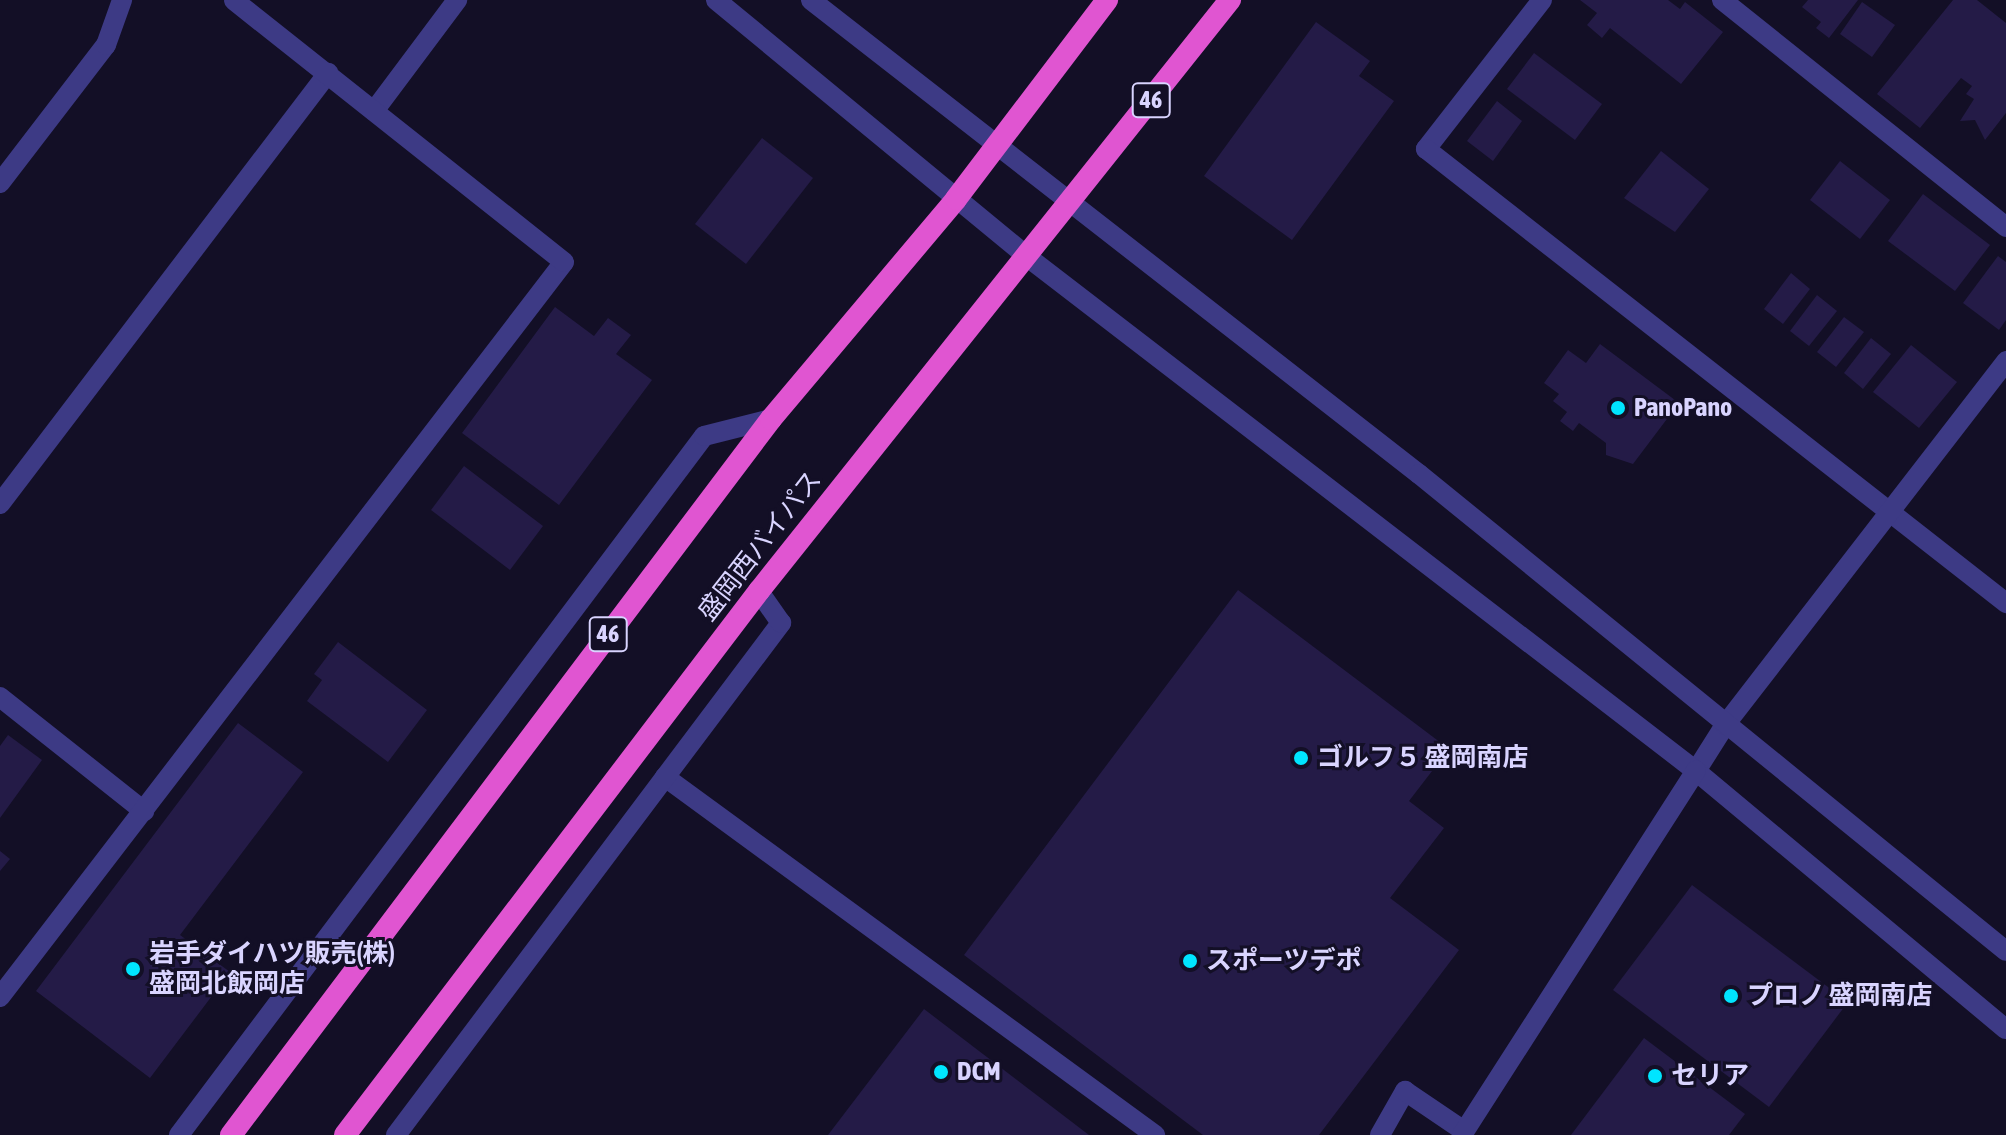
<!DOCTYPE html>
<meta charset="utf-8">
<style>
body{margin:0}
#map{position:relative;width:2006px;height:1135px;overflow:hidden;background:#130f26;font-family:"Asap Condensed","Noto Sans JP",sans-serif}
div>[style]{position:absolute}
.building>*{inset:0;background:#241b47}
.service>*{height:20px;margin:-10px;padding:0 10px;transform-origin:10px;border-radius:10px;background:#3d3a85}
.minor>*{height:20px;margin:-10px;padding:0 10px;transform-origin:10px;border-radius:10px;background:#3d3a85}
.tertiary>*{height:20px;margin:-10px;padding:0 10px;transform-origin:10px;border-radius:10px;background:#3d3a85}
.trunk>*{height:22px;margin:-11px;padding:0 11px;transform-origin:11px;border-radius:11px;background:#e055d1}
.dots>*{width:22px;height:22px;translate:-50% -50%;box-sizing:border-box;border:4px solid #130f26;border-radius:50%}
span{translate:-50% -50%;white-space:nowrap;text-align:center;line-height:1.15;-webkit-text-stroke:6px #130f26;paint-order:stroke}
.shield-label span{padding:2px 6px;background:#130f26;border:2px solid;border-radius:6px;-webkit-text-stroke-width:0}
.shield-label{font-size:24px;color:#d9d4ff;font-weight:700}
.poi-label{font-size:26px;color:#d9d4ff;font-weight:700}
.left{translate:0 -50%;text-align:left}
.street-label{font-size:26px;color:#d9d4ff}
</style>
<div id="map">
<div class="building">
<div style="clip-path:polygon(1580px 0,1668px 0,1680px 9px,1685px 2px,1723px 32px,1681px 84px,1610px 28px,1602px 38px,1587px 25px,1597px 13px)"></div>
<div style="clip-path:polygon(1808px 0,1858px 0,1829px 38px,1816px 28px,1821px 22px,1802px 7px)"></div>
<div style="clip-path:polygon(1953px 0,1977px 0,2006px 23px,2006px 113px,1985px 140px,1975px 120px,1960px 121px,1974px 99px,1966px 94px,1972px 86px,1961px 78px,1920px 128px,1877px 94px)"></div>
<div style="clip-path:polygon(1862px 2px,1895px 25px,1872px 57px,1840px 34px)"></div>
<div style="clip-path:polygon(1316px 22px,1370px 61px,1359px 76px,1394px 101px,1292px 240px,1204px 176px)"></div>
<div style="clip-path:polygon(1534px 53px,1602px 104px,1575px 140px,1507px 89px)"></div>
<div style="clip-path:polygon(1497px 101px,1522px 121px,1493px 161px,1467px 141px)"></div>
<div style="clip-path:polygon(762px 138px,813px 178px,746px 264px,695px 224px)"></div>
<div style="clip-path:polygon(1661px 151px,1709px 189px,1675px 232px,1624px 198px)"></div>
<div style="clip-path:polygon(1840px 161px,1890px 200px,1860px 239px,1810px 200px)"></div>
<div style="clip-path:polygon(1923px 194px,1990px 245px,1955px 291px,1888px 241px)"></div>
<div style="clip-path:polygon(1998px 256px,2006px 262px,2006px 320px,1999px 330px,1963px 303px)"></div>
<div style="clip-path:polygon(1791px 273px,1810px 289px,1783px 324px,1764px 309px)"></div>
<div style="clip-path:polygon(1817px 295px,1837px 311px,1809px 346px,1790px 331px)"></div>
<div style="clip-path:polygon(555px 307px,594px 336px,608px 318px,631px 335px,616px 354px,652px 380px,559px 505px,462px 433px)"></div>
<div style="clip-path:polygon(1844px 317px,1864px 332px,1836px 367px,1817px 352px)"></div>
<div style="clip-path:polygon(1871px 338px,1891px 354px,1863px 389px,1844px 373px)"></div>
<div style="clip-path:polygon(1600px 344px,1679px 403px,1633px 464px,1606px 455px,1606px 443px,1579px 423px,1573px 431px,1560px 421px,1567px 412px,1553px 401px,1559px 394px,1544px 383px,1568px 350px,1586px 363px)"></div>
<div style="clip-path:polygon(1911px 345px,1957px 382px,1919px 428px,1873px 392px)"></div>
<div style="clip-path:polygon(464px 466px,543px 526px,510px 570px,431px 510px)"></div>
<div style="clip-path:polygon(1238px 590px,1449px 749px,1409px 801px,1444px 828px,1390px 898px,1459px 950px,1319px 1135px,1203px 1135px,964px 955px)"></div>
<div style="clip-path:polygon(338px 642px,427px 710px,388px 762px,307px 701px,322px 680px,314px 674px)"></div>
<div style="clip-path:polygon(238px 723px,303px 772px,180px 935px,230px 972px,150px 1078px,36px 991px)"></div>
<div style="clip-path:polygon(8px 735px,42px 760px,0 818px,0 746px)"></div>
<div style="clip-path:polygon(0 851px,10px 859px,0 871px)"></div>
<div style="clip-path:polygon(1692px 885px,1848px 1002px,1769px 1107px,1613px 990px)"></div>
<div style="clip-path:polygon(924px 1009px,1089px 1135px,828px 1135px)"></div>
<div style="clip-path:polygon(1644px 1038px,1745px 1114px,1729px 1135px,1571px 1135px)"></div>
</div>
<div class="service">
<div style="left:665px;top:777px;width:607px;rotate:36.15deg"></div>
<div style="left:1380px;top:1135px;width:51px;rotate:-60.4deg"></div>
<div style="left:1405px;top:1091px;width:71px;rotate:34.1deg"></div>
</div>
<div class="minor">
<div style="left:1542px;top:0;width:189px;rotate:127.9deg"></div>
<div style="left:1426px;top:149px;width:737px;rotate:38.05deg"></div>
<div style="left:1722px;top:0;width:364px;rotate:38.6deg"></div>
<div style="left:374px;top:111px;width:139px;rotate:-53.2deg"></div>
<div style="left:0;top:183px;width:174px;rotate:-52.5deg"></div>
<div style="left:106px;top:45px;width:48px;rotate:-70.4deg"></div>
<div style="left:0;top:504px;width:542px;rotate:-52.73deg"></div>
<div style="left:0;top:697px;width:184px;rotate:38.4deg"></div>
<div style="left:1696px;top:771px;width:54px;rotate:-57.8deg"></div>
<div style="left:1725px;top:725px;width:460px;rotate:-52.3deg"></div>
<div style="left:0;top:997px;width:926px;rotate:-52.5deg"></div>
<div style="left:564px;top:262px;width:421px;rotate:-141.6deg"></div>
<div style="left:179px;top:1135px;width:874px;rotate:-53.09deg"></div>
<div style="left:704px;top:436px;width:69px;rotate:-14.2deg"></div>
<div style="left:396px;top:1135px;width:641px;rotate:-53.06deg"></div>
<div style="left:781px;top:623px;width:39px;rotate:-125deg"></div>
</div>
<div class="tertiary">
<div style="left:716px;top:0;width:401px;rotate:39.5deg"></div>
<div style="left:1025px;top:255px;width:846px;rotate:37.56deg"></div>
<div style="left:1696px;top:771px;width:403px;rotate:39.8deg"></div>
<div style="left:811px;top:0;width:771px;rotate:37.94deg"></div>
<div style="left:1419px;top:474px;width:756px;rotate:39.1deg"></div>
<div style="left:1462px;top:1135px;width:433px;rotate:-57.3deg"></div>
</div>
<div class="trunk">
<div style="left:231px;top:1135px;width:897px;rotate:-52.98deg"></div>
<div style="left:771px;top:419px;width:287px;rotate:-49.9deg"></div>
<div style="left:956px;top:199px;width:250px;rotate:-52.8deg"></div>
<div style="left:345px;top:1135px;width:684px;rotate:-52.73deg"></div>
<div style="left:759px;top:591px;width:756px;rotate:-51.45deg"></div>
</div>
<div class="dots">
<div style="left:1618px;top:408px;background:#00e5ff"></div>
<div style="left:1301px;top:758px;background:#00e5ff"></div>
<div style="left:1190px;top:961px;background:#00e5ff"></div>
<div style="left:133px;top:969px;background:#00e5ff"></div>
<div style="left:1731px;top:996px;background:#00e5ff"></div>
<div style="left:941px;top:1072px;background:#00e5ff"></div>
<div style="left:1655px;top:1076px;background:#00e5ff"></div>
</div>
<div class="shield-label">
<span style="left:1151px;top:100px">46</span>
<span style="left:608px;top:634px">46</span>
</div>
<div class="poi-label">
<span class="left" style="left:1634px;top:408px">PanoPano</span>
<span class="left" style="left:1317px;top:758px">ゴルフ５ 盛岡南店</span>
<span class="left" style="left:149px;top:969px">岩手ダイハツ販売(株)<br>盛岡北飯岡店</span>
<span class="left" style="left:1206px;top:961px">スポーツデポ</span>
<span class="left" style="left:1747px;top:996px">プロノ 盛岡南店</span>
<span class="left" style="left:957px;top:1072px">DCM</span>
<span class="left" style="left:1671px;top:1076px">セリア</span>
</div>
<div class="street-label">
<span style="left:760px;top:546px;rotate:-52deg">盛岡西バイパス</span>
</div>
</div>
